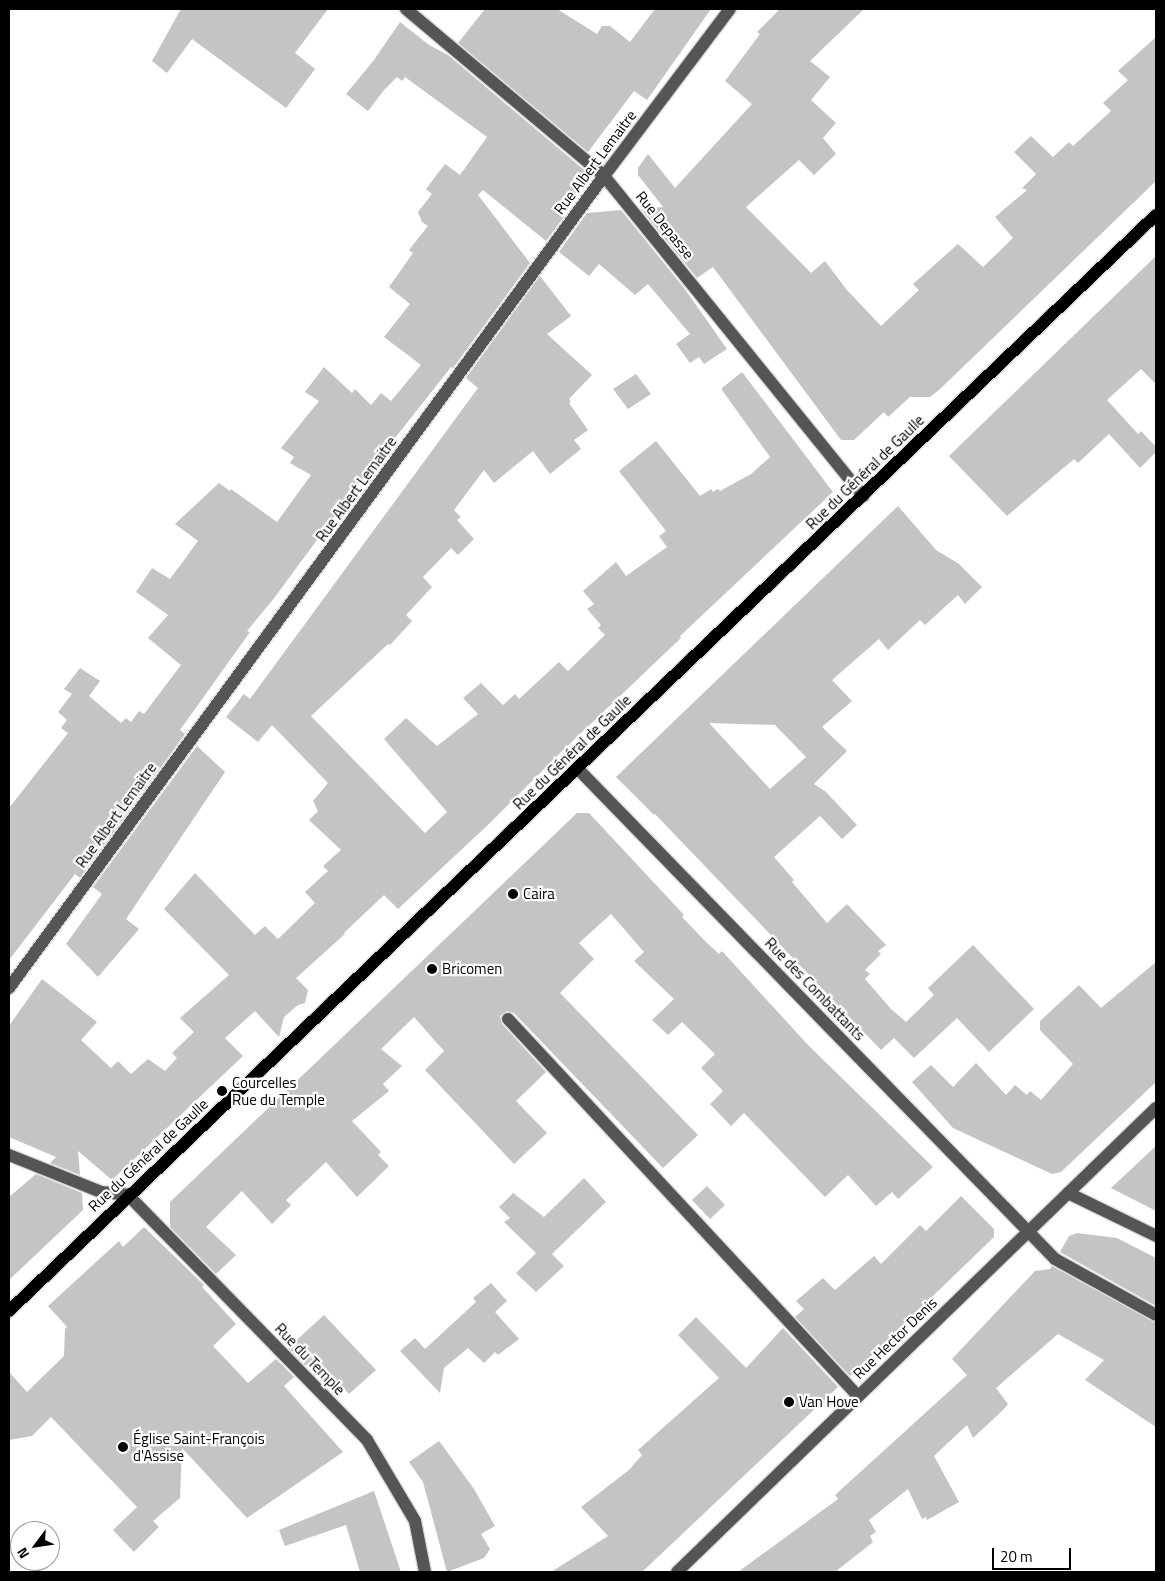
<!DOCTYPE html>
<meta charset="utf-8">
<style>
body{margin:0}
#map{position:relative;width:1165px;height:1581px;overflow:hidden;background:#fff;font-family:"Titillium Web",sans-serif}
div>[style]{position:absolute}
.building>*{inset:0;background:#c4c4c4}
.roads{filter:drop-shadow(1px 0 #dbdbdb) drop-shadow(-1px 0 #dbdbdb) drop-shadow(0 1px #dbdbdb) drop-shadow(0 -1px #dbdbdb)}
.minor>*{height:12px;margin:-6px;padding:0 6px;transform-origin:6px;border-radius:6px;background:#555}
.major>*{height:12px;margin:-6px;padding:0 6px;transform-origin:6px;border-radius:6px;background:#000}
.dots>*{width:14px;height:14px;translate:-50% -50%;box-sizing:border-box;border:2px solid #fff;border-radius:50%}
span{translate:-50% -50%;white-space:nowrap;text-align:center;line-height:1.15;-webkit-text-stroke:4.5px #fff;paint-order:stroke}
.street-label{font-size:15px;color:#000}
.poi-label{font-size:15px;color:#000}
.left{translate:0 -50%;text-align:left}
.frame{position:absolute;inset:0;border:10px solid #000;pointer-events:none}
.north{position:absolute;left:10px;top:1521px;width:50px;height:50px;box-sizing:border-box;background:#fff;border:1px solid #999;border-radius:50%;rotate:239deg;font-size:14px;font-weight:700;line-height:20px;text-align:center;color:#000}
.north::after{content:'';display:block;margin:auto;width:18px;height:22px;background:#000;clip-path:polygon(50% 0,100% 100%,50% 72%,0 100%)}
.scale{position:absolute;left:992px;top:1548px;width:79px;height:22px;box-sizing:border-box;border:2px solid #000;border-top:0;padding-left:6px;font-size:15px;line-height:18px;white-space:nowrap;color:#000;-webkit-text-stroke:4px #fff;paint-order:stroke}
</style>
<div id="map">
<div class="building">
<div style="clip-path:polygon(181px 9px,328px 9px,295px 53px,315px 69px,286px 108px,192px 39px,167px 73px,152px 61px)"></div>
<div style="clip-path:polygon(485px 9px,557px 9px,597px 34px,602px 26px,610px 26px,630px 42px,655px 9px,711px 9px,647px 100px,634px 91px,588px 152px,458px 43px)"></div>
<div style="clip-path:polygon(780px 9px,864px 9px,810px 61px,830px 77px,811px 100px,836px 123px,823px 138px,836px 154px,814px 175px,799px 160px,746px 207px,811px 273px,825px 261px,846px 289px,881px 326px,919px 290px,913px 284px,958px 244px,983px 267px,1013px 238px,995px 217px,1027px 190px,1022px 188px,1036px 174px,1014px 152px,1031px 136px,1053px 157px,1069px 142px,1073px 146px,1111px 111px,1103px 103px,1128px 80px,1118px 71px,1156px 37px,1156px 181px,940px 389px,930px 397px,910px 397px,888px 417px,884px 412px,854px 440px,841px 440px,713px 267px,697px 278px,641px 209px,663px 207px,638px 175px,638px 168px,648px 154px,675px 188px,752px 104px,725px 81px,760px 34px,757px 32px)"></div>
<div style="clip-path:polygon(400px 22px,429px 45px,448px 55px,590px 175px,560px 215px,566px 214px,546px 241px,483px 190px,478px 195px,530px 263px,453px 368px,451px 367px,347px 499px,275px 597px,247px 631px,250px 632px,180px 730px,185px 734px,80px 878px,75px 874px,9px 960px,9px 808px,68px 733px,61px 728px,67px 720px,58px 712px,72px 694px,64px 689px,80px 668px,100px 681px,89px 696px,121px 723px,126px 718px,131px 722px,139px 711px,144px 714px,181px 665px,148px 638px,168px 615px,136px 592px,152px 568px,170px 579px,198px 541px,175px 524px,219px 483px,230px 491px,231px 489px,277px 522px,311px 475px,290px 463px,294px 457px,281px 448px,319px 401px,305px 392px,324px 367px,352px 393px,355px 389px,371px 405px,381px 393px,391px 401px,421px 365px,384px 337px,410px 304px,389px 287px,413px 253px,409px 250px,428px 226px,422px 222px,418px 212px,432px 194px,426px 189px,445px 164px,460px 175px,487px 137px,405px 77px,402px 81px,397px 77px,384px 90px,368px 111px,346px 94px,374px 60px)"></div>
<div style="clip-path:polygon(621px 210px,684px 288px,727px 349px,704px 364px,699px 357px,690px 363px,676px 344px,690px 334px,648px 284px,635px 295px,599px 264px,589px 276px,559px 252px,587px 213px)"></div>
<div style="clip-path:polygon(1156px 256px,1156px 384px,1141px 369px,1107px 400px,1138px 434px,1141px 431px,1156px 447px,1156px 452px,1140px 468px,1109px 434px,1078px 463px,1074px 459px,1007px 516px,949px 456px)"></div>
<div style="clip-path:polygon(540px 276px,571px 316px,547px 334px,592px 375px,569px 399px,571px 402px,569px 403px,588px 430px,574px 440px,581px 449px,550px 474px,533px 451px,494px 483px,484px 470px,454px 510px,461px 517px,457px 520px,474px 539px,458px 555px,451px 548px,423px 577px,432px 587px,406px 615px,412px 621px,390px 645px,388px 644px,311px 716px,425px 833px,447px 812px,384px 739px,406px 718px,437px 746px,478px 714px,463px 698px,481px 683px,503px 705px,515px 694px,519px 699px,559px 662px,568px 671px,605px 635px,598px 628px,601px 625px,587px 609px,594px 604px,583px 591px,616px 562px,626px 576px,667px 547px,659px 536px,666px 531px,619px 471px,656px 441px,700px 496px,711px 489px,713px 492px,718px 489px,720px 491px,751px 474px,770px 457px,722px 390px,722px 388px,742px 372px,833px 492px,680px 636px,681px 638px,556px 757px,490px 823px,398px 909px,384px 895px,344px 933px,345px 934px,296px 978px,308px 990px,305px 1003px,298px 1005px,284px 1017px,279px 1037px,255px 1011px,225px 1038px,243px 1056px,112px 1180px,78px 1151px,80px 1175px,50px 1163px,56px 1157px,9px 1137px,9px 1026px,42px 979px,97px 1022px,81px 1040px,111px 1068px,118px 1061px,131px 1074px,148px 1059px,165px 1071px,177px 1058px,172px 1053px,194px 1032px,180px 1018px,229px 975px,164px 909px,195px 873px,255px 935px,265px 926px,278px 939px,315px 903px,305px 892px,328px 871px,323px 866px,341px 850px,309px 820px,318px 811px,313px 801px,328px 783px,272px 725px,258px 742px,226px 717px,244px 694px,250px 699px,478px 388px,466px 378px)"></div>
<div style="clip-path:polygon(636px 374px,651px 394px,628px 409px,613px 389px)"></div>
<div style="clip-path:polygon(evenodd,898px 506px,936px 550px,959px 564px,982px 587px,965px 604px,958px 595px,925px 625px,920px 620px,888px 650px,879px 639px,832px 680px,852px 701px,822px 727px,847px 751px,814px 784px,825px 791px,857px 825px,842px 839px,820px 816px,774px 857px,794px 880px,792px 882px,827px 923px,847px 904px,886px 945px,878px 951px,881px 954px,865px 970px,870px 974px,865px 979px,891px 1009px,906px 1022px,934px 995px,928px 988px,973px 945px,1034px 1009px,989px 1052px,957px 1018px,914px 1058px,894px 1038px,881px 1050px,655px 814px,654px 815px,616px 777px,898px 506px,709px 723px,775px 725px,806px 757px,770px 789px,709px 723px)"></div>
<div style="clip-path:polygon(197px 746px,225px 772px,126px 919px,139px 929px,98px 977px,66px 944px,102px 894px,93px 887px)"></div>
<div style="clip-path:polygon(577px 813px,589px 813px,684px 915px,682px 917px,705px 941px,719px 954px,722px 951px,808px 1045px,933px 1167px,898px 1199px,892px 1192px,876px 1206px,848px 1175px,825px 1197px,744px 1113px,731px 1126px,710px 1104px,723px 1091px,701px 1068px,715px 1054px,682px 1022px,668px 1035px,652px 1020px,674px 999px,634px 961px,644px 952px,611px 914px,579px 943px,594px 959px,560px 993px,698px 1135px,663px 1168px,514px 1013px,507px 1011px,500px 1016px,502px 1024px,546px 1072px,516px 1101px,547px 1133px,514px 1164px,425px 1070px,444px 1051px,414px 1017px,381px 1049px,402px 1066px,383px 1084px,389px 1091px,352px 1121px,381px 1152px,378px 1155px,389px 1166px,357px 1197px,326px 1162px,286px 1200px,291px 1205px,272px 1224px,242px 1191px,206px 1227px,236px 1255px,216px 1274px,170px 1227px,170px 1202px)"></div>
<div style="clip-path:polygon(1156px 962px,1156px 1082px,1061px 1172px,1052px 1174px,953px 1128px,912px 1082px,931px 1065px,953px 1087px,976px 1063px,1006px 1095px,1015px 1085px,1027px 1095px,1030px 1091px,1041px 1100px,1073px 1064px,1040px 1030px,1040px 1021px,1079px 985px,1101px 1008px)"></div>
<div style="clip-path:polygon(1156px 1146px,1156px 1211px,1111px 1188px)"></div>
<div style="clip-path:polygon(36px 1174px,82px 1193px,83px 1210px,9px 1280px,9px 1197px)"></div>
<div style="clip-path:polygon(584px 1178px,606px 1202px,552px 1254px,564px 1266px,536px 1292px,516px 1273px,536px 1253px,504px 1222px,510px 1218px,499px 1207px,513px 1193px,544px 1217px)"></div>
<div style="clip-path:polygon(707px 1186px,725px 1205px,710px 1219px,692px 1200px)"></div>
<div style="clip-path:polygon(961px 1196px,994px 1229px,994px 1237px,850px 1376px,795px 1317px,804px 1309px,796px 1301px,823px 1278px,835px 1290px,874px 1256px,881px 1264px,920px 1225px,926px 1231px)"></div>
<div style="clip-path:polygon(144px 1227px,204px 1285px,202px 1287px,236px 1324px,213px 1346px,248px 1383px,276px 1359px,294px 1377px,284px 1386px,343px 1452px,247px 1518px,182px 1448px,180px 1498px,153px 1521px,159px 1527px,134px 1552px,113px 1530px,137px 1507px,51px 1417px,32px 1436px,9px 1440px,9px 1372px,27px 1392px,64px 1356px,65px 1329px,67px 1327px,48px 1306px,119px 1241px,123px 1247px)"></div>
<div style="clip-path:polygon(1077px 1233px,1117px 1238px,1156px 1258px,1156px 1306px,1060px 1252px,1069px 1236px)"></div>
<div style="clip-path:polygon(1052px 1266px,1156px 1323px,1156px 1427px,1085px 1380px,1104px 1360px,1058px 1334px,996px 1388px,1008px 1404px,1002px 1411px,973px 1438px,967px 1425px,934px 1456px,959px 1502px,927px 1520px,926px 1517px,922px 1519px,908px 1489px,869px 1520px,876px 1532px,870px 1536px,873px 1542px,835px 1572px,738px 1572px,838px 1499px,835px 1495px,967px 1375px,952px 1359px,1035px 1271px,1050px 1269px)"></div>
<div style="clip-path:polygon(491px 1283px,507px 1301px,495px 1312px,519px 1339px,498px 1355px,495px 1352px,484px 1363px,468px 1348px,444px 1368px,440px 1393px,400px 1351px,415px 1338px,425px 1349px,476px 1302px,473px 1298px)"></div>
<div style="clip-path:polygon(324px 1315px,376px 1370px,349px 1394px,315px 1358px,306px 1366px,288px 1348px)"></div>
<div style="clip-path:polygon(696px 1317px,746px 1368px,783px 1328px,838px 1387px,642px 1572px,551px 1572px,608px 1536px,581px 1507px,629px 1470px,642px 1455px,638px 1450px,719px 1378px,678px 1335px)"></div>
<div style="clip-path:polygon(439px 1441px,474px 1489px,495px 1526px,481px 1534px,490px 1549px,484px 1558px,447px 1572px,423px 1482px,409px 1462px)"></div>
<div style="clip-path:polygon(374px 1491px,401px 1572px,360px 1572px,346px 1525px,285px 1546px,279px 1530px)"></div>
</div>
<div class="roads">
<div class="minor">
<div style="left:406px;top:9px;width:259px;rotate:40.1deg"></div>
<div style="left:604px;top:176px;width:412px;rotate:51deg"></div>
<div style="left:578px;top:769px;width:684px;rotate:45.77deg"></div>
<div style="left:1055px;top:1259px;width:115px;rotate:29deg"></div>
<div style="left:9px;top:988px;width:1007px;rotate:-53.77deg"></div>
<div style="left:604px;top:176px;width:209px;rotate:-53deg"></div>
<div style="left:508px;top:1019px;width:514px;rotate:47.13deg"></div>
<div style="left:9px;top:1155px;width:99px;rotate:21.9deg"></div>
<div style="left:101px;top:1192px;width:27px;rotate:6deg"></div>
<div style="left:128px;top:1195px;width:342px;rotate:45.7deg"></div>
<div style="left:367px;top:1440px;width:94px;rotate:59.3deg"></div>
<div style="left:415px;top:1521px;width:52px;rotate:78.9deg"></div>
<div style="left:1068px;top:1193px;width:98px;rotate:26deg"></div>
<div style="left:677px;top:1572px;width:667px;rotate:-44.09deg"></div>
</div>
<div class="major">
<div style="left:9px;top:1311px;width:1586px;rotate:-43.7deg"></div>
</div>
</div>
<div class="dots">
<div style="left:513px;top:894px;background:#000"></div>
<div style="left:432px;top:969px;background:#000"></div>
<div style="left:222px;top:1091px;background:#000"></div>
<div style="left:789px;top:1402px;background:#000"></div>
<div style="left:123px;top:1447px;background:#000"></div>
</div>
<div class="street-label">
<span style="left:595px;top:162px;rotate:-53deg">Rue Albert Lemaitre</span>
<span style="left:665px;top:225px;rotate:51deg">Rue Depasse</span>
<span style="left:865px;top:472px;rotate:-44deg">Rue du Général de Gaulle</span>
<span style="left:356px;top:489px;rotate:-54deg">Rue Albert Lemaitre</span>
<span style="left:572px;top:752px;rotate:-44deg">Rue du Général de Gaulle</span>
<span style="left:116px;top:815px;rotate:-54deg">Rue Albert Lemaitre</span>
<span style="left:815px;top:989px;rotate:46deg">Rue des Combattants</span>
<span style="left:148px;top:1155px;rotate:-43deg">Rue du Général de Gaulle</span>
<span style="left:895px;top:1338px;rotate:-44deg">Rue Hector Denis</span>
<span style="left:310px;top:1359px;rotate:46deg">Rue du Temple</span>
</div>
<div class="poi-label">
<span class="left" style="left:523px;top:894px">Caira</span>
<span class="left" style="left:442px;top:969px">Bricomen</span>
<span class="left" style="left:232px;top:1091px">Courcelles<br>Rue du Temple</span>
<span class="left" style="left:799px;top:1402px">Van Hove</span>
<span class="left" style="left:133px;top:1447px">Église Saint-François<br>d'Assise</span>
</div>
<div class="frame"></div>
<div class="north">N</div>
<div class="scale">20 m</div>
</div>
